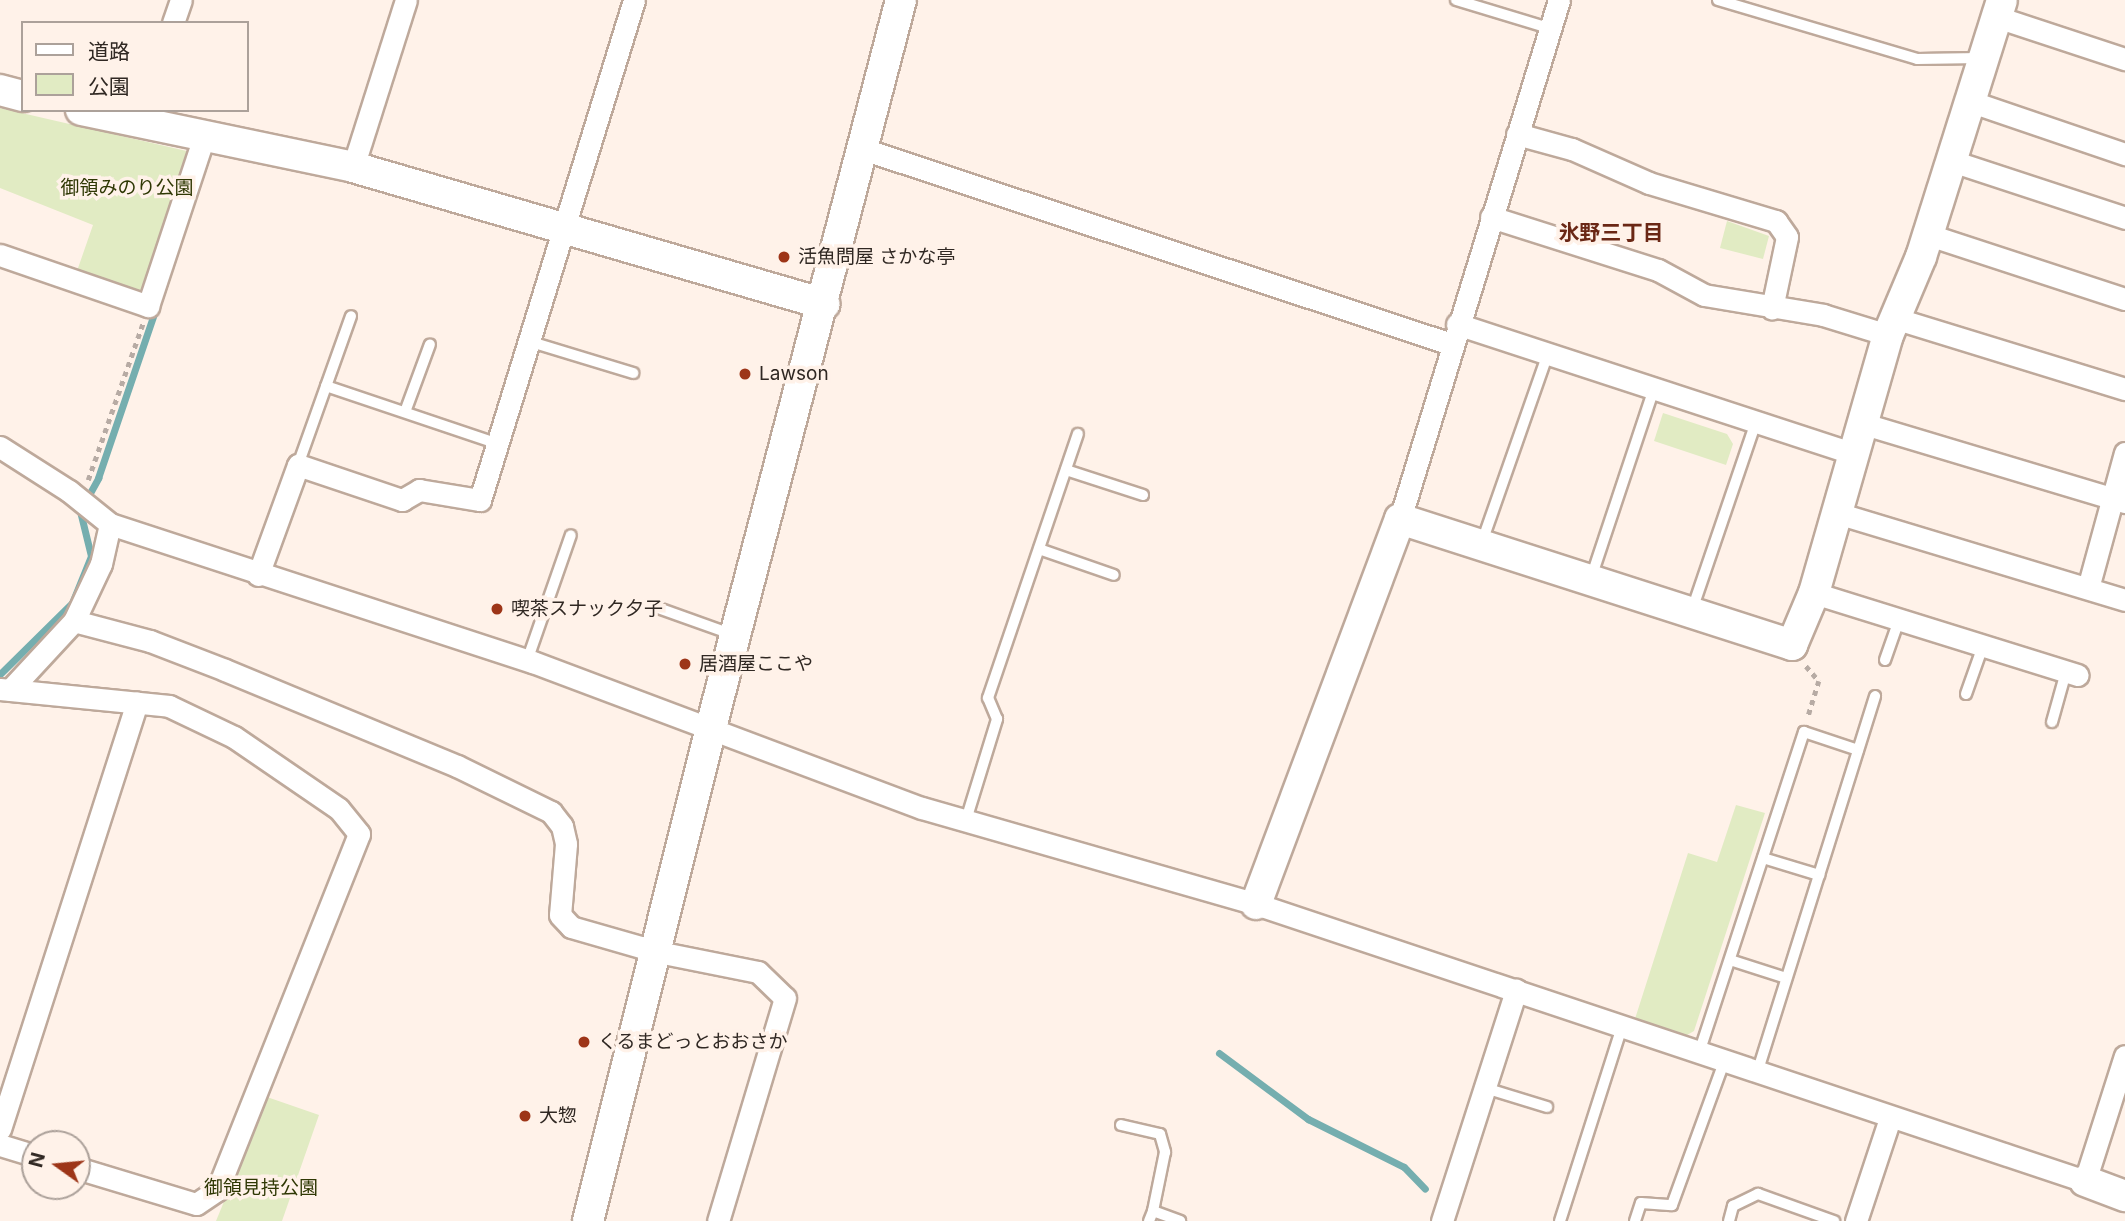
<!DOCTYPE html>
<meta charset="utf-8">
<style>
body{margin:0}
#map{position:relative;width:2125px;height:1221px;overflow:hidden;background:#fff2e9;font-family:Inter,"Noto Sans JP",sans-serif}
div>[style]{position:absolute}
.green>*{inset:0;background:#e1ebc3}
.stream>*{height:7px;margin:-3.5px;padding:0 3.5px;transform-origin:3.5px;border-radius:3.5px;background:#75aeaf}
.path>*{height:4.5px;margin-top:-2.25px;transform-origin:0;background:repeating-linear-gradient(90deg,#b7aba4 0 5px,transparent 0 10px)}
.roads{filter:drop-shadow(2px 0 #bea99b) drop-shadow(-2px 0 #bea99b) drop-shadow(0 2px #bea99b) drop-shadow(0 -2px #bea99b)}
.lane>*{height:10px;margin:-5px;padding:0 5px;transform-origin:5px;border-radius:5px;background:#fff}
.street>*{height:21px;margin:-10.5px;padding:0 10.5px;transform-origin:10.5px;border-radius:10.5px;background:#fff}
.secondary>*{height:30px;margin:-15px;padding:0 15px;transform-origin:15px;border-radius:15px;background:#fff}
.dots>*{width:19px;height:19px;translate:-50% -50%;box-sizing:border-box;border:4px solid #fff2e9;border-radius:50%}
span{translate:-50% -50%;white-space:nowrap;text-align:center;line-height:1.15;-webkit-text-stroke:7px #fff2e9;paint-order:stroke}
.park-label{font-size:19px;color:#2f3804}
.poi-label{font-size:19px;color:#302823}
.left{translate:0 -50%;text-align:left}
.neighbourhood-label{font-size:21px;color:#6a2715;font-weight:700}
.legend{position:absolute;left:21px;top:21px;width:228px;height:91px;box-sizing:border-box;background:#fff2e9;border:2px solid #aca19a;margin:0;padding:9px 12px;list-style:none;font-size:21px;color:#302823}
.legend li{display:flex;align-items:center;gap:14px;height:35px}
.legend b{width:35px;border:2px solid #aca19a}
.north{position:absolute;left:21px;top:1130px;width:70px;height:70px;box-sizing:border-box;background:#fff2e9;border:2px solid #aca19a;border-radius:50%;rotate:285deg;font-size:19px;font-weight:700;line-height:28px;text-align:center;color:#302823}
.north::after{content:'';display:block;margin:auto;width:24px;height:32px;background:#9d3518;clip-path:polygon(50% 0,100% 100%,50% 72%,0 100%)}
</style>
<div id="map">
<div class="green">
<div style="clip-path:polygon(0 108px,191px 152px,143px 295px,77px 271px,93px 225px,0 188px)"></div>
<div style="clip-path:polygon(1727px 221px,1769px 236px,1763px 259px,1720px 248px)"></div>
<div style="clip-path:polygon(1663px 413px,1727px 434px,1733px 444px,1726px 465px,1654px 441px)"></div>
<div style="clip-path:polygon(1736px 805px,1765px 813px,1694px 1031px,1680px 1039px,1634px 1022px,1688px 853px,1717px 862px)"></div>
<div style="clip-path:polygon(267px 1097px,319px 1115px,282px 1221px,216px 1221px)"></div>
</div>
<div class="stream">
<div style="left:0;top:674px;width:101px;rotate:-44.6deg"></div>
<div style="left:72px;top:603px;width:51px;rotate:-68deg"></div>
<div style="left:91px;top:556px;width:46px;rotate:-103.7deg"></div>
<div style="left:80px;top:511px;width:38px;rotate:-61deg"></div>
<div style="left:98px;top:478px;width:183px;rotate:-71.2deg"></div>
<div style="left:1219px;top:1053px;width:111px;rotate:36.6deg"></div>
<div style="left:1308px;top:1119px;width:107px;rotate:26.6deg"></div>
<div style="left:1404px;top:1167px;width:30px;rotate:46deg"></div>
</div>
<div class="path">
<div style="left:88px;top:480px;width:166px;rotate:-70.7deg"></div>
<div style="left:1806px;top:666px;width:20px;rotate:49deg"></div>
<div style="left:1819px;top:681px;width:39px;rotate:107deg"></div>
</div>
<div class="roads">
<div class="lane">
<div style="left:1456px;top:0;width:97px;rotate:16.8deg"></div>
<div style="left:1718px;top:0;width:208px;rotate:16.5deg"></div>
<div style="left:1917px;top:59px;width:63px;rotate:-0.9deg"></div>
<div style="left:531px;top:342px;width:107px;rotate:16.9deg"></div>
<div style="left:326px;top:386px;width:182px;rotate:18.6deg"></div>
<div style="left:405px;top:412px;width:72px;rotate:-69.8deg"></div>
<div style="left:298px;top:465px;width:158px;rotate:-70.4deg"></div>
<div style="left:1066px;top:470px;width:81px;rotate:18deg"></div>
<div style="left:1482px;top:542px;width:199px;rotate:-70.7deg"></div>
<div style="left:1039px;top:549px;width:79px;rotate:19.1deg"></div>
<div style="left:1591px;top:578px;width:199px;rotate:-71.6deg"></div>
<div style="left:658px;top:608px;width:81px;rotate:19.6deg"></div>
<div style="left:1692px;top:610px;width:199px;rotate:-71.2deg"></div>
<div style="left:1885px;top:660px;width:42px;rotate:-70.7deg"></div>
<div style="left:527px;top:661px;width:133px;rotate:-70.8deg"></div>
<div style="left:1966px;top:694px;width:51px;rotate:-70.5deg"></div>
<div style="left:2052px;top:722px;width:52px;rotate:-74.4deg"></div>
<div style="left:966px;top:820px;width:106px;rotate:-72.9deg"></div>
<div style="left:997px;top:719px;width:23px;rotate:-113deg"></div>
<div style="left:988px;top:698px;width:279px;rotate:-71.2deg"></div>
<div style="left:1763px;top:858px;width:59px;rotate:16.9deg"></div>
<div style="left:1730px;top:960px;width:59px;rotate:17.8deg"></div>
<div style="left:1699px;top:1053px;width:338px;rotate:-71.9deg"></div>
<div style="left:1804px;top:732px;width:57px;rotate:18.4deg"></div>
<div style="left:1757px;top:1073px;width:395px;rotate:-72.6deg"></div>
<div style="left:1485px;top:1088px;width:65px;rotate:17deg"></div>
<div style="left:1121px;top:1125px;width:40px;rotate:13deg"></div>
<div style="left:1160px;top:1134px;width:19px;rotate:74deg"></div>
<div style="left:1165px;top:1152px;width:60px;rotate:101.5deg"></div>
<div style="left:1149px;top:1221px;width:11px;rotate:-68deg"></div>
<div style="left:1153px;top:1211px;width:29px;rotate:20deg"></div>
<div style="left:1560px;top:1221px;width:204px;rotate:-72.3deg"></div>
<div style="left:1635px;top:1221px;width:19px;rotate:-72deg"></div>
<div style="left:1641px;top:1203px;width:31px;rotate:4deg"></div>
<div style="left:1672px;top:1205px;width:152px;rotate:-70deg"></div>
<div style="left:1729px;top:1221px;width:16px;rotate:-75deg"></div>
<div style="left:1733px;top:1206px;width:28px;rotate:-26deg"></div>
<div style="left:1758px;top:1194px;width:81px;rotate:19.6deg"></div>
</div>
<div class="street">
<div style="left:1997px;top:17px;width:135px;rotate:18.2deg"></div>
<div style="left:173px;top:23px;width:24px;rotate:-71deg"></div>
<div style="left:1972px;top:102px;width:162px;rotate:18.8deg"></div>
<div style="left:1517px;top:134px;width:57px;rotate:15.3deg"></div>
<div style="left:1572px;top:149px;width:84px;rotate:23.8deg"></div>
<div style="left:1649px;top:183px;width:133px;rotate:16.7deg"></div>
<div style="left:1776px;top:221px;width:19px;rotate:55deg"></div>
<div style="left:1787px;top:237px;width:73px;rotate:101.9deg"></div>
<div style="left:863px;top:149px;width:619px;rotate:18.35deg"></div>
<div style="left:1952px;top:161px;width:182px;rotate:18.2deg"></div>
<div style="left:353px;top:167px;width:175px;rotate:-72.4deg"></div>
<div style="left:1491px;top:217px;width:175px;rotate:17.6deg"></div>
<div style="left:1658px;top:270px;width:52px;rotate:28.5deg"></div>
<div style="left:1704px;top:295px;width:121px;rotate:9.5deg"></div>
<div style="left:1823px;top:315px;width:68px;rotate:17.1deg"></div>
<div style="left:1926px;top:234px;width:209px;rotate:18.1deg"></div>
<div style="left:0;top:255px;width:157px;rotate:19deg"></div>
<div style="left:148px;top:306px;width:178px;rotate:-71.7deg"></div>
<div style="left:1894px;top:318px;width:242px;rotate:17.1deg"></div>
<div style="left:1457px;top:324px;width:415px;rotate:18.1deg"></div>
<div style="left:1861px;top:423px;width:276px;rotate:16.7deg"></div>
<div style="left:0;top:447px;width:82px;rotate:32.5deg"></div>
<div style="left:69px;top:491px;width:53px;rotate:38.8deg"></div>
<div style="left:110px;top:524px;width:445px;rotate:18.1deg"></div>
<div style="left:533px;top:662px;width:415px;rotate:20.6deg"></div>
<div style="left:922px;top:808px;width:348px;rotate:16deg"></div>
<div style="left:1256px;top:904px;width:874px;rotate:18.48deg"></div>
<div style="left:2085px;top:1181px;width:131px;rotate:-72.3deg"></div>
<div style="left:1837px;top:513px;width:301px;rotate:16.8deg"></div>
<div style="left:1400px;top:519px;width:543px;rotate:-72.97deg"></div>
<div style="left:258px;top:575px;width:117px;rotate:-70deg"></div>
<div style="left:298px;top:465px;width:110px;rotate:18.6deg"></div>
<div style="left:402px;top:500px;width:20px;rotate:-30deg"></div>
<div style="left:419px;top:490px;width:62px;rotate:9.3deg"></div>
<div style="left:480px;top:500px;width:523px;rotate:-72.88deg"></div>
<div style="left:2088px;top:588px;width:140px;rotate:-74.7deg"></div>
<div style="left:1814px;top:593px;width:276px;rotate:17.3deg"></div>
<div style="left:74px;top:621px;width:79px;rotate:14.7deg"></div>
<div style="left:150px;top:641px;width:80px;rotate:21.1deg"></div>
<div style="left:225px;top:670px;width:251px;rotate:22.5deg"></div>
<div style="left:457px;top:766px;width:105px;rotate:26.1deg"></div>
<div style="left:551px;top:812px;width:18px;rotate:52deg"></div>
<div style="left:562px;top:826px;width:18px;rotate:77deg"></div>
<div style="left:566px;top:844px;width:71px;rotate:94.8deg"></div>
<div style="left:560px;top:915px;width:16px;rotate:47deg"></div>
<div style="left:571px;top:927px;width:91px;rotate:16deg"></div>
<div style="left:658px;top:952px;width:102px;rotate:11.3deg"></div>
<div style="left:758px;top:972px;width:37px;rotate:44deg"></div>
<div style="left:785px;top:998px;width:233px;rotate:106.7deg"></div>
<div style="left:0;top:689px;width:170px;rotate:5.7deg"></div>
<div style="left:169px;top:706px;width:72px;rotate:25.5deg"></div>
<div style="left:234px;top:737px;width:127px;rotate:34.4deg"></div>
<div style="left:339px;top:809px;width:32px;rotate:51deg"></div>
<div style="left:359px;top:834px;width:383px;rotate:111.7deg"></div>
<div style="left:217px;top:1190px;width:25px;rotate:146deg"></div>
<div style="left:196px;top:1204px;width:124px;rotate:-163.2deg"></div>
<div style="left:10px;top:690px;width:94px;rotate:-47.2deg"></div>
<div style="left:74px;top:621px;width:63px;rotate:-64.7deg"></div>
<div style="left:101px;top:564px;width:41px;rotate:-77.3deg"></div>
<div style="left:0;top:1129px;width:448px;rotate:-72.2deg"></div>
<div style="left:0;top:1145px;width:37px;rotate:17deg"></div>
<div style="left:1442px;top:1221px;width:243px;rotate:-72.2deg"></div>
<div style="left:1856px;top:1221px;width:108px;rotate:-71.7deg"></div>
</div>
<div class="secondary">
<div style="left:0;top:90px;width:24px;rotate:15deg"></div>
<div style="left:81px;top:110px;width:278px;rotate:11.8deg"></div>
<div style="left:353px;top:167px;width:491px;rotate:16.2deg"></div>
<div style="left:1256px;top:904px;width:411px;rotate:-69.5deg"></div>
<div style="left:1400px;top:519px;width:412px;rotate:17.8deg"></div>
<div style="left:1792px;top:645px;width:56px;rotate:-67.1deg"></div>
<div style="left:1814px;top:593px;width:268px;rotate:-74deg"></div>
<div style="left:1888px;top:335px;width:85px;rotate:-67.1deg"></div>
<div style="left:1921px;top:257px;width:269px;rotate:-72.5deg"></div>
<div style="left:2085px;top:1181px;width:43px;rotate:20.6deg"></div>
<div style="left:588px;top:1221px;width:529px;rotate:-75.99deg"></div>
<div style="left:716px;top:708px;width:732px;rotate:-75.36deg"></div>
</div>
</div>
<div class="dots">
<div style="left:784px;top:257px;background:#9d3518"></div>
<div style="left:745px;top:374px;background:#9d3518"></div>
<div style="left:497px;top:609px;background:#9d3518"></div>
<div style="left:685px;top:664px;background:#9d3518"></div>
<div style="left:584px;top:1042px;background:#9d3518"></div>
<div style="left:525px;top:1116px;background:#9d3518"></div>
</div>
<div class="park-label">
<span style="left:127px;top:188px">御領みのり公園</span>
<span style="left:261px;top:1188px">御領見持公園</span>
</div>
<div class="poi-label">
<span class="left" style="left:798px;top:257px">活魚問屋 さかな亭</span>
<span class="left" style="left:759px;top:374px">Lawson</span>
<span class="left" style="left:511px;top:609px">喫茶スナック夕子</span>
<span class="left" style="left:699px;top:664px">居酒屋ここや</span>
<span class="left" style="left:598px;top:1042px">くるまどっとおおさか</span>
<span class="left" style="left:539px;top:1116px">大惣</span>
</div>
<div class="neighbourhood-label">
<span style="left:1611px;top:233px">氷野三丁目</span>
</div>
<ul class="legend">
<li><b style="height:9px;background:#fff"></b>道路</li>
<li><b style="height:19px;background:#e1ebc3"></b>公園</li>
</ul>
<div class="north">N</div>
</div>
